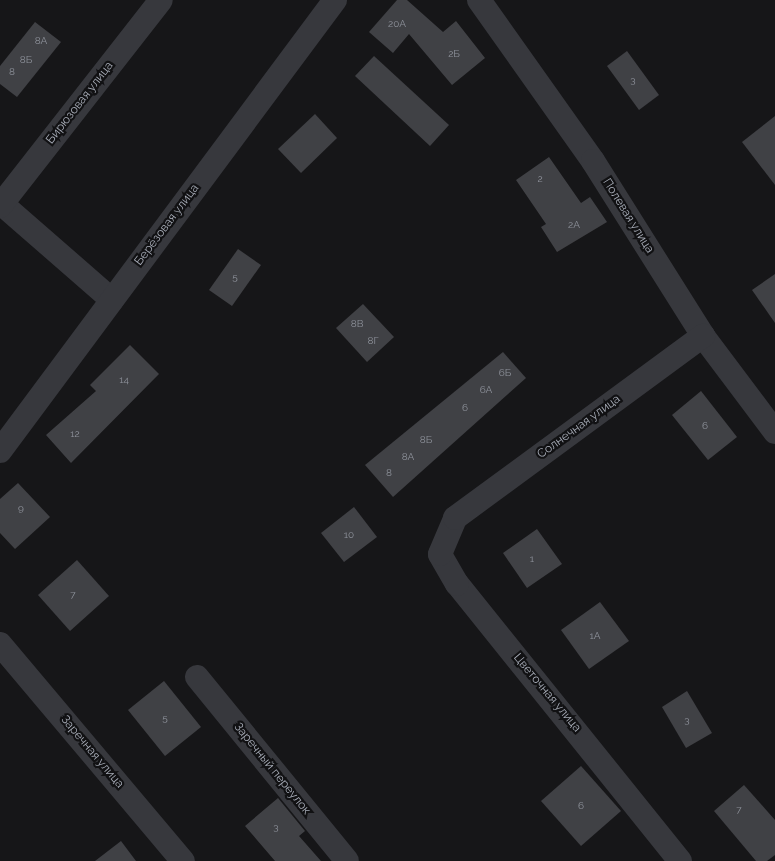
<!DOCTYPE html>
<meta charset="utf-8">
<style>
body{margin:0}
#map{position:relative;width:775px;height:861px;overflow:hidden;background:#161618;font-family:Raleway,sans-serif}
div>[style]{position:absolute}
.building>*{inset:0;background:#404145}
.street>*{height:24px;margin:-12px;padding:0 12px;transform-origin:12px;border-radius:12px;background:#37383d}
span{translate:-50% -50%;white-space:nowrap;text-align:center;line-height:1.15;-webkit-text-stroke:4.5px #111113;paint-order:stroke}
.number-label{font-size:10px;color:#8e929b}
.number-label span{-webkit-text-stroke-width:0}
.street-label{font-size:12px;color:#a8adb8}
</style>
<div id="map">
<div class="building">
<div style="clip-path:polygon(397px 0,407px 0,443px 32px,456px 21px,485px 58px,452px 85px,409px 34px,393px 53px,369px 32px)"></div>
<div style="clip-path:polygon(35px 22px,61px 42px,17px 97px,0 84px,0 66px)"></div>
<div style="clip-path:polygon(627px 51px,659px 95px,639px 110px,607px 66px)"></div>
<div style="clip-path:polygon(374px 56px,449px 125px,430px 146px,355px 76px)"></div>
<div style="clip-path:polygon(315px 114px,337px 138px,301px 173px,278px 149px)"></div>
<div style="clip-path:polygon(775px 116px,775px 185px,742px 142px)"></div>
<div style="clip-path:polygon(549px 157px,581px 203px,590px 197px,607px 222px,557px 252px,541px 227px,546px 224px,516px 180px)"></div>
<div style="clip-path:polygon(238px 249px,261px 265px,232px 306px,209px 290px)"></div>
<div style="clip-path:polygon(775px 274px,775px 323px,752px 290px)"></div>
<div style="clip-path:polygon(363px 304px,394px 337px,367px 362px,336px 328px)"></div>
<div style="clip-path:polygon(130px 345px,159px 374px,71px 463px,46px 435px,96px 391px,90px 385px)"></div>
<div style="clip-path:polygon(503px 352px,526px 378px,393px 497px,365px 465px)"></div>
<div style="clip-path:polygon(701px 391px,737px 437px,708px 460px,672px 415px)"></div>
<div style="clip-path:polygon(18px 483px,50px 517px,15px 549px,0 533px,0 499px)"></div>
<div style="clip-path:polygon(354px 507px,377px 537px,344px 562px,321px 533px)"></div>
<div style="clip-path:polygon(537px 529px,562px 564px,527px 588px,503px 553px)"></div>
<div style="clip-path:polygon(77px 560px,109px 596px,70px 631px,38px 595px)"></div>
<div style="clip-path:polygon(600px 602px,629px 641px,589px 669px,561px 630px)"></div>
<div style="clip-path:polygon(164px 681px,201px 727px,165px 756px,128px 710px)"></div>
<div style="clip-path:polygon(687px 691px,712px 733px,686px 748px,662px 707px)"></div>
<div style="clip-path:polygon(581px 766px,621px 811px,581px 846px,541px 801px)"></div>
<div style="clip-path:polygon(744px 785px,775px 820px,775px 855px,767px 861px,756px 861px,714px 811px)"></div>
<div style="clip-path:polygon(278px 798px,305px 831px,299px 836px,321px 861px,275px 861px,245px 826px)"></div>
<div style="clip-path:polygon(121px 841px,136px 861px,95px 861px)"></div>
</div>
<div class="street">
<div style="left:479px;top:0;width:197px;rotate:54.7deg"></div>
<div style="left:593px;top:161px;width:207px;rotate:57.8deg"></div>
<div style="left:703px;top:336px;width:120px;rotate:53.1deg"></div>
<div style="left:2px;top:204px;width:146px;rotate:41.1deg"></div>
<div style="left:0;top:206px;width:261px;rotate:-52deg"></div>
<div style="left:0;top:451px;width:562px;rotate:-53.4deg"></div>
<div style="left:0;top:644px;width:284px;rotate:49.9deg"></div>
<div style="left:197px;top:677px;width:237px;rotate:50.8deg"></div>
<div style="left:680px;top:861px;width:356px;rotate:-128.8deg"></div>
<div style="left:457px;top:584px;width:34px;rotate:-120deg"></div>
<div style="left:440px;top:554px;width:39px;rotate:-67deg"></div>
<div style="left:455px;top:518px;width:308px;rotate:-36.3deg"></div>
</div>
<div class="number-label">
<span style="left:397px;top:24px">20А</span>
<span style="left:41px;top:41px">8А</span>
<span style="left:454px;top:54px">2Б</span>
<span style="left:26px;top:60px">8Б</span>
<span style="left:12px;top:72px">8</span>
<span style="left:633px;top:80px">3</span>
<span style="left:540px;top:179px">2</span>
<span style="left:574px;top:225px">2А</span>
<span style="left:235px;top:277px">5</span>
<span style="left:357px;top:324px">8В</span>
<span style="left:373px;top:341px">8Г</span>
<span style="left:505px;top:373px">6Б</span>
<span style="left:124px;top:380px">14</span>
<span style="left:486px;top:390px">6А</span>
<span style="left:465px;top:408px">6</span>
<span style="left:705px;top:426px">6</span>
<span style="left:75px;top:434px">12</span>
<span style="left:426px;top:440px">8Б</span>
<span style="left:408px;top:457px">8А</span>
<span style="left:389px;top:473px">8</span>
<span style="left:21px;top:508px">9</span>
<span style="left:349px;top:535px">10</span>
<span style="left:532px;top:559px">1</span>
<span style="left:73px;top:595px">7</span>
<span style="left:595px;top:636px">1А</span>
<span style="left:165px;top:718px">5</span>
<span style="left:687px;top:720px">3</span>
<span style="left:581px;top:806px">6</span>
<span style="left:739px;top:810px">7</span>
<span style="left:276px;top:827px">3</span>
</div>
<div class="street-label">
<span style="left:80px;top:103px;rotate:-52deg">Бирюзовая улица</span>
<span style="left:628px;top:216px;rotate:58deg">Полевая улица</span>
<span style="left:167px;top:225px;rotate:-53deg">Берёзовая улица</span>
<span style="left:579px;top:427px;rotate:-36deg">Солнечная улица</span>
<span style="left:547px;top:693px;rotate:50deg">Цветочная улица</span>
<span style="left:92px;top:752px;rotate:50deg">Заречная улица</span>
<span style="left:272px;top:769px;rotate:51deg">Заречный переулок</span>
</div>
</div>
